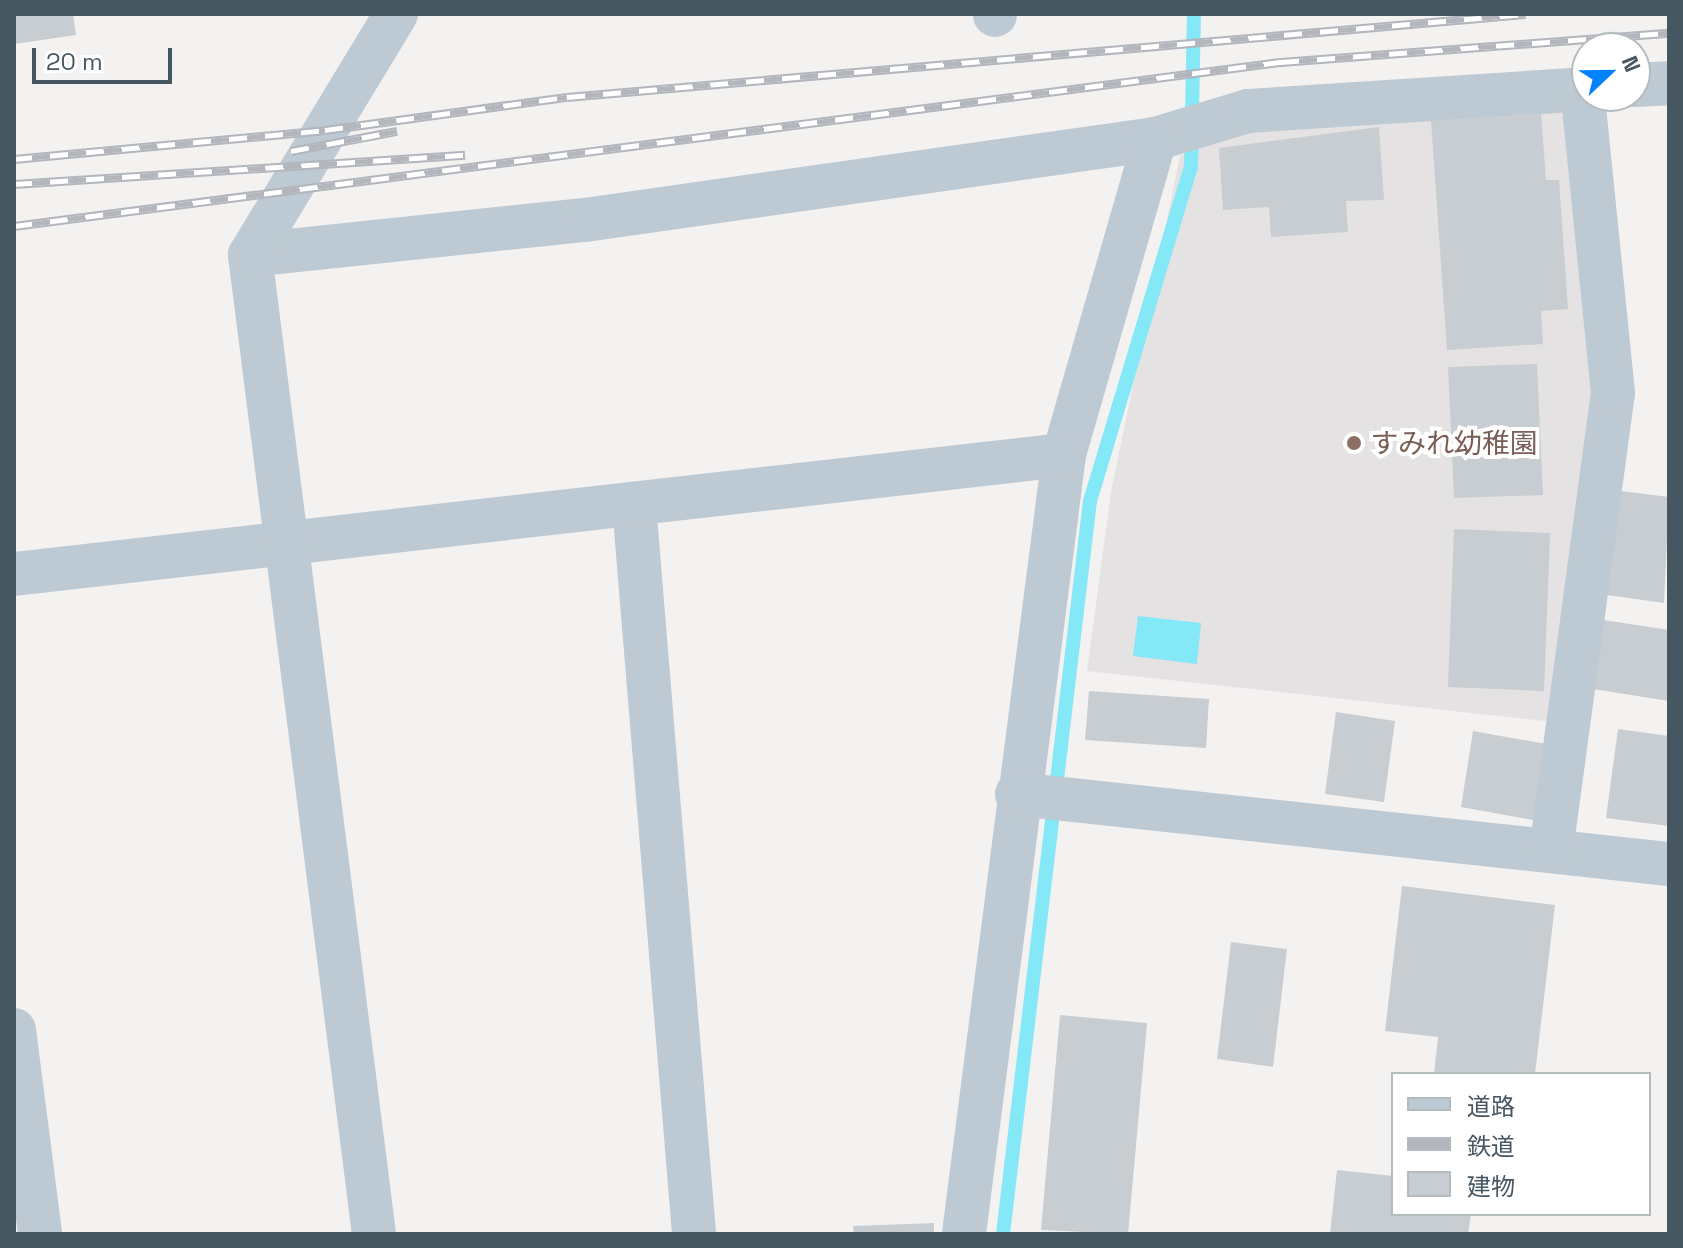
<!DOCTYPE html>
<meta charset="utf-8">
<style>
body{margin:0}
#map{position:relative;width:1683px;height:1248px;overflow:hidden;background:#f4f1f1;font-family:"Space Grotesk","Noto Sans JP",sans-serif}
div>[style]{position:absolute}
.education>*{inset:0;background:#e5e2e3}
.water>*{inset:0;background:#84e8f7}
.stream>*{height:14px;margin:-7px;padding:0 7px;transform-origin:7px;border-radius:7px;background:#84e8f7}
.building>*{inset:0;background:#c8cdd2}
.street>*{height:44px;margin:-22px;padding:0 22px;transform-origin:22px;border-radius:22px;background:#becad3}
.rail>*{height:9px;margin-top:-4.5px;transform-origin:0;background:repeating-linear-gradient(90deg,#fff 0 18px,#b3b7bd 0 36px);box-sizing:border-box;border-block:2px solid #b3b7bd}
.dots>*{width:22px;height:22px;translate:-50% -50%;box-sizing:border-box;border:4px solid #fff;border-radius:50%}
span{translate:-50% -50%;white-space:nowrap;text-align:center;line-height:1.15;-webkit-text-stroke:8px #fff;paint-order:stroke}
.education-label{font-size:28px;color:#785e54}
.left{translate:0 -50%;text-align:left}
.frame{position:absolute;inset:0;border:16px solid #475762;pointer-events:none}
.legend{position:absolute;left:1391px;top:1072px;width:260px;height:144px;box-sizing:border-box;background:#fff;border:2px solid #b5bcc0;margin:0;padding:10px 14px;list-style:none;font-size:24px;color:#475762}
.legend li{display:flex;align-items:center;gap:16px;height:40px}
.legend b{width:40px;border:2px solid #b5bcc0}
.north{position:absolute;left:1571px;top:32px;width:80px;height:80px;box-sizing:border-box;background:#fff;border:2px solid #b5bcc0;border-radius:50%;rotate:68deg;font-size:22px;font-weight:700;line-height:32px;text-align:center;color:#475762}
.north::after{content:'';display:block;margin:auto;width:28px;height:36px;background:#0382fc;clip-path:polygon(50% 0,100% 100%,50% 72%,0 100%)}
.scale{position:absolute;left:32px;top:48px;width:140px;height:36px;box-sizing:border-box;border:4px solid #475762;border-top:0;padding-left:10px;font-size:24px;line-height:28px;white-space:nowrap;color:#475762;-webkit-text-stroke:6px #fff;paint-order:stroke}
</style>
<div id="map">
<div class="education">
<div style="clip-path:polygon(1566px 99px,1593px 395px,1554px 722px,1087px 671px,1111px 492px,1180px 156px,1247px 126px)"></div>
</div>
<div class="water">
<div style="clip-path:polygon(1138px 616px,1201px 623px,1197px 664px,1133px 656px)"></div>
</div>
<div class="stream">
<div style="left:1003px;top:1234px;width:738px;rotate:-83.23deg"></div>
<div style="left:1090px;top:501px;width:349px;rotate:-73.2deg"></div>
<div style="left:1191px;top:167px;width:153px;rotate:-88.9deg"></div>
</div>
<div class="building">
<div style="clip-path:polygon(14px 14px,73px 14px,76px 35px,14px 44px)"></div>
<div style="clip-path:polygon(1541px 114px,1546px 180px,1559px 180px,1568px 309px,1541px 311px,1543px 344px,1447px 350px,1431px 121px)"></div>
<div style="clip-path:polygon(1379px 127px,1384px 200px,1346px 201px,1348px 232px,1271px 237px,1269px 207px,1223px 210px,1219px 148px)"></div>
<div style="clip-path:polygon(1537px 364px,1543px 495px,1454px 498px,1448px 367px)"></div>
<div style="clip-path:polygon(1621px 491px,1669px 497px,1664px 603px,1607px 595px)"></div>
<div style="clip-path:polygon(1454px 529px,1550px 533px,1544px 691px,1448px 687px)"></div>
<div style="clip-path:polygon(1604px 620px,1669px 630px,1669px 701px,1593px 689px)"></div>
<div style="clip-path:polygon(1089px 691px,1209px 699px,1206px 748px,1085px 740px)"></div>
<div style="clip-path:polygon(1336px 712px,1395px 721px,1384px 802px,1325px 794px)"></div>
<div style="clip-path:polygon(1618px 729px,1669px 736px,1669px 826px,1606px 818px)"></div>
<div style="clip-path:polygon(1473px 731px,1546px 744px,1533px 820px,1461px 807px)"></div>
<div style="clip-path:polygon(1402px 886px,1555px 905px,1535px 1074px,1434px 1074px,1438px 1037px,1385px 1031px)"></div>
<div style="clip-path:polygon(1231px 942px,1287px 949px,1273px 1067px,1217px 1059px)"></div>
<div style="clip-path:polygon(1060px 1015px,1147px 1023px,1128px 1234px,1041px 1230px)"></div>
<div style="clip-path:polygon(1337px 1170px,1393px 1176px,1393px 1214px,1471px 1214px,1468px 1234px,1330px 1234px)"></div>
<div style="clip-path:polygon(934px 1223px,934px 1234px,854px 1234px,853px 1226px)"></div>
</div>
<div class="street">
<div style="left:995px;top:15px;width:1px;rotate:-90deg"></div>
<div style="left:1635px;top:85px;width:34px;rotate:-3deg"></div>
<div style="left:1155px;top:139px;width:97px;rotate:-16.8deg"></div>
<div style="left:1248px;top:111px;width:340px;rotate:-3.7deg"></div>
<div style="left:250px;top:255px;width:337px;rotate:-6deg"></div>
<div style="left:585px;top:220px;width:576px;rotate:-8.09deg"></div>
<div style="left:1155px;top:139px;width:329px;rotate:106.1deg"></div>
<div style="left:1064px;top:455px;width:785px;rotate:97.32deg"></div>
<div style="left:634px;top:505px;width:731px;rotate:85.29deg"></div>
<div style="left:14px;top:574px;width:1057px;rotate:-6.47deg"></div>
<div style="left:1017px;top:794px;width:656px;rotate:6.13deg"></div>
<div style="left:1551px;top:851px;width:462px;rotate:-82.3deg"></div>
<div style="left:1613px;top:393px;width:306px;rotate:-95.8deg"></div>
<div style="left:14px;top:1030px;width:206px;rotate:82.7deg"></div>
<div style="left:374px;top:1234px;width:987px;rotate:-97.22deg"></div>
<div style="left:250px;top:255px;width:282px;rotate:-58.8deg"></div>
</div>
<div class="rail">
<div style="left:291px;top:151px;width:108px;rotate:-10.7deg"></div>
<div style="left:14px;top:159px;width:312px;rotate:-5.3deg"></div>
<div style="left:325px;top:130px;width:244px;rotate:-7.8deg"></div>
<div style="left:567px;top:97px;width:962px;rotate:-4.95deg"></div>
<div style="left:14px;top:184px;width:452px;rotate:-3.7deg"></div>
<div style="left:14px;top:226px;width:1278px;rotate:-7.38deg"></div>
<div style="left:1281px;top:62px;width:389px;rotate:-4.3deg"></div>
</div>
<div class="dots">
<div style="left:1354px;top:443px;background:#8d6e63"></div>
</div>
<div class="education-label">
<span class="left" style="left:1370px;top:443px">すみれ幼稚園</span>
</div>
<div class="frame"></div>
<ul class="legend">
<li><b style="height:10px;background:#becad3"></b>道路</li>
<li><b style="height:10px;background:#b3b7bd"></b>鉄道</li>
<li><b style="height:22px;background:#c8cdd2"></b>建物</li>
</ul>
<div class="north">N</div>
<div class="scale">20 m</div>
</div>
